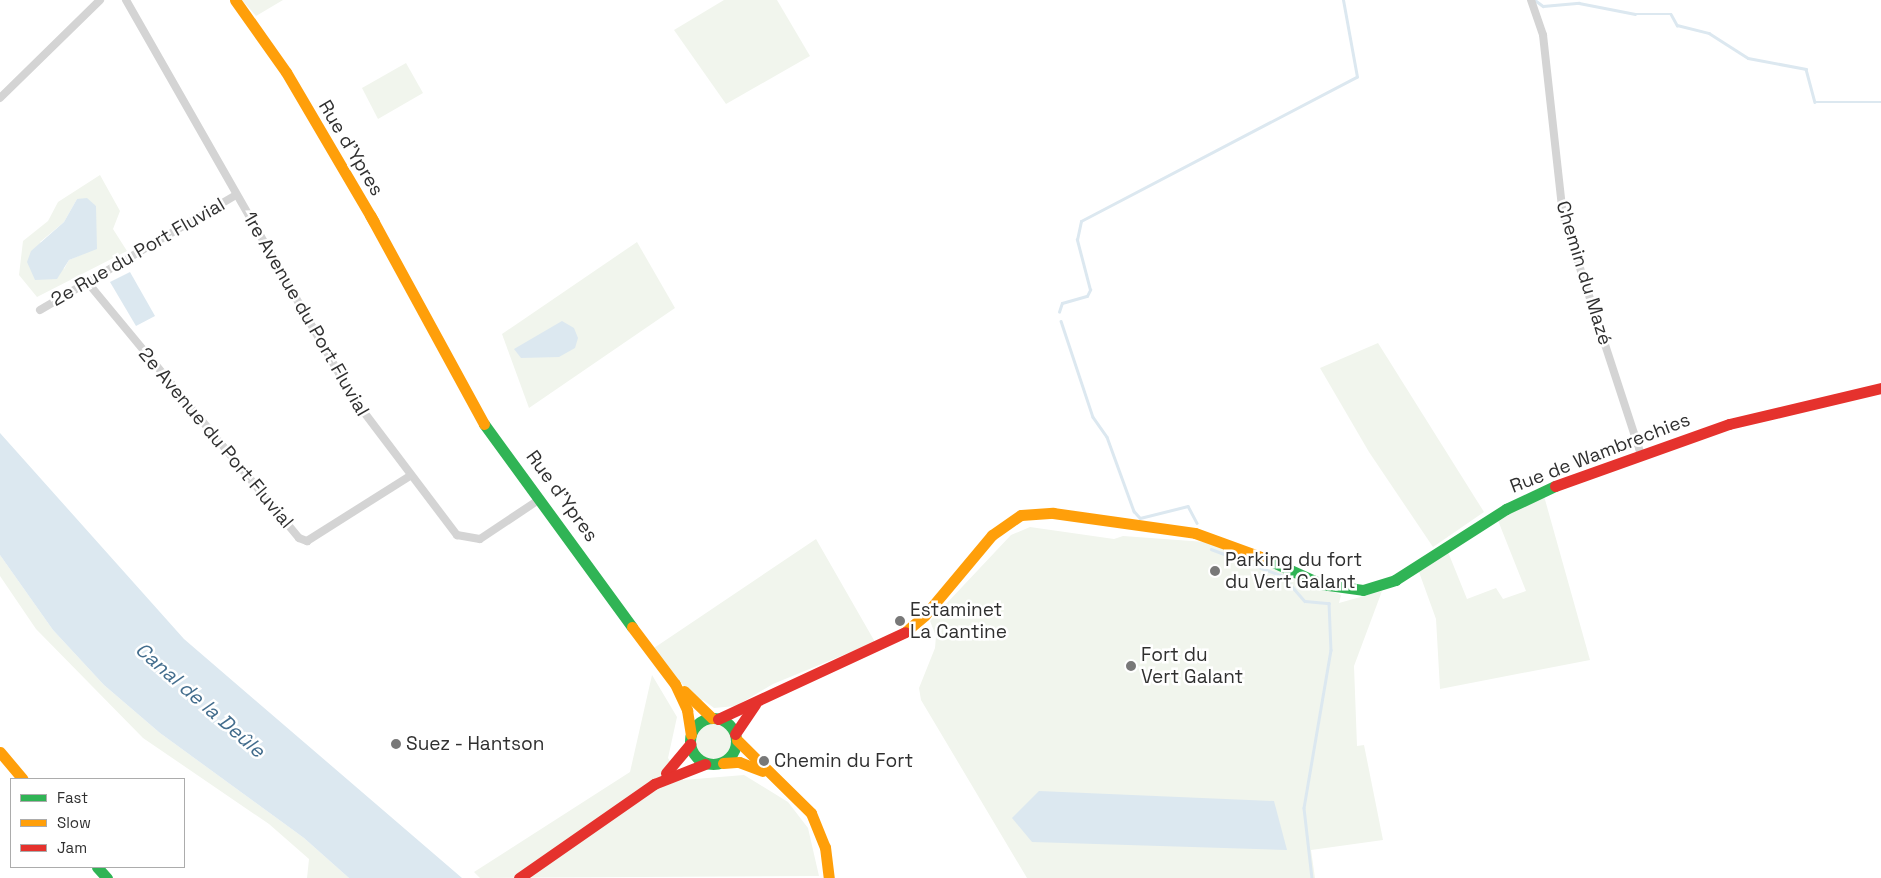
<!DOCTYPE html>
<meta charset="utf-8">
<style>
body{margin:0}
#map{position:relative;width:1881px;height:878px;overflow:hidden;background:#fff;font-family:"Space Grotesk",sans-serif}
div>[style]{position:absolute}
.green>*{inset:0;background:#f1f5ed}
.round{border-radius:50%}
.water>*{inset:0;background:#dce8f0}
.stream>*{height:2.5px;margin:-1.25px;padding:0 1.25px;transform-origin:1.25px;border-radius:1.25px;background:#dce8f0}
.street>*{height:8px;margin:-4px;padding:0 4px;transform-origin:4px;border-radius:4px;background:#d4d4d4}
.fast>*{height:11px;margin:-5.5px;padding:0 5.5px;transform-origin:5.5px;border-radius:5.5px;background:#30b455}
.fast>.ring{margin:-5.5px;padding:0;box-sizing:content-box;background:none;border:11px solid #30b455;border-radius:50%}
.slow>*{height:11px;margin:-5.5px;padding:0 5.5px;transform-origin:5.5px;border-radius:5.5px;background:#ff9f0a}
.jam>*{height:11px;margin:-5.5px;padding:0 5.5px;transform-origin:5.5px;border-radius:5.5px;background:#e5322d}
.dots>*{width:14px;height:14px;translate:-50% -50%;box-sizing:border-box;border:2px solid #fff;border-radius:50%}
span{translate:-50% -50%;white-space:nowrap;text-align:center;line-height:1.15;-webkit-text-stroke:5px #fff;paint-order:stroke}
.street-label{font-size:19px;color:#303030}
.poi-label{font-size:19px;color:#303030}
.left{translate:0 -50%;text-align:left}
.water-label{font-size:20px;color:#436d8d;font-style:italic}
.legend{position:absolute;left:10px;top:778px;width:175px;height:90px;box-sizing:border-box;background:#fff;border:1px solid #acacac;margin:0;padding:6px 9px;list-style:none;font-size:15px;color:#303030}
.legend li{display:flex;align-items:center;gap:10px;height:25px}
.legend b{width:25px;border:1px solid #acacac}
</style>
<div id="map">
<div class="green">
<div style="clip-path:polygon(242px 0,283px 0,256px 16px)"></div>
<div style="clip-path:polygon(724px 0,777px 0,810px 56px,726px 104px,674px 30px)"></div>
<div style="clip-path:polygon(406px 63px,423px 93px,378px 119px,362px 88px)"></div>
<div style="clip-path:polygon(evenodd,100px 175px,120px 211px,113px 229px,127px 251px,37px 297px,19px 275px,23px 241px,48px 221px,58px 202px,100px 175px,77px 199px,96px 206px,96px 226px,83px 254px,69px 260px,64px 269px,40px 242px,64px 222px,77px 199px)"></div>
<div style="clip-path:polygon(637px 242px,675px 308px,529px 408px,502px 334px)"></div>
<div style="clip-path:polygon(1378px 343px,1484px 512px,1433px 547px,1369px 452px,1320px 368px)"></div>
<div style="clip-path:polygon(1544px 496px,1590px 660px,1440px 689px,1436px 619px,1419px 572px,1448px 552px,1467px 599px,1496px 588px,1503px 599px,1526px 591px,1497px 518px)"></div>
<div style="clip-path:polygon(1030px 527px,1114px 539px,1123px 536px,1219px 543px,1341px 595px,1339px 603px,1382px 591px,1354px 666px,1357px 746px,1364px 745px,1383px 840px,1311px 850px,1315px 878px,1027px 878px,921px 700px,919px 688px,935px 648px,936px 636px,930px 621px,1011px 535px)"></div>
<div style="clip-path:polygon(816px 539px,875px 642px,773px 684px,736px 706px,714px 708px,703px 700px,697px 703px,654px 648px)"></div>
<div style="clip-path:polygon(0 555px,53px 630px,104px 685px,160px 733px,304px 838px,349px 878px,307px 878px,309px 859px,269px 824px,143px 738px,36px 629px,0 576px)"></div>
<div style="clip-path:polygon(652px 675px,677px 717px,668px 758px,683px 780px,744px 775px,788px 802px,808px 828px,819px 876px,480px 878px,474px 872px,630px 772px)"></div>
<div class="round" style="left:694px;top:723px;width:38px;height:38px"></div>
</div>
<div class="water">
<div style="clip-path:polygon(87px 198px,96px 206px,97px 249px,69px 260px,57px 279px,35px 280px,27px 262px,31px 251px,64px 222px,77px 199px)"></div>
<div style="clip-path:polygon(130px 272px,155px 316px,136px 326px,110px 282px)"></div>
<div style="clip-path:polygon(562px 321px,574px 328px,578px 338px,575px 348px,559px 357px,521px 358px,514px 349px)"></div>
<div style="clip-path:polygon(0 433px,184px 639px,462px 878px,349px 878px,304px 838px,160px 733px,104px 685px,53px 630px,0 555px)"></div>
<div style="clip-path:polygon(1039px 791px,1274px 801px,1287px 850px,1032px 842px,1012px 818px)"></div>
</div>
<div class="stream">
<div style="left:1535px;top:0;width:10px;rotate:37deg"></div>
<div style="left:1543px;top:6px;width:36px;rotate:-5deg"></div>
<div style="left:1579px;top:3px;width:57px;rotate:11.1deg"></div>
<div style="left:1635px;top:14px;width:36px"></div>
<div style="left:1671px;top:14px;width:13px;rotate:61deg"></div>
<div style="left:1677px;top:25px;width:33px;rotate:14deg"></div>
<div style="left:1709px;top:33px;width:46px;rotate:32.7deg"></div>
<div style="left:1748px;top:58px;width:59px;rotate:10.7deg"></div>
<div style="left:1806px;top:69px;width:34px;rotate:75deg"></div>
<div style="left:1815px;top:102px;width:66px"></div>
<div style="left:1059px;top:312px;width:9px;rotate:-72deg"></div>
<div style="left:1062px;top:303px;width:26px;rotate:-16deg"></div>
<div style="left:1087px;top:296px;width:7px;rotate:-63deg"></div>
<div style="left:1090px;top:290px;width:52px;rotate:-104.6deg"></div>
<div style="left:1077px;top:240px;width:19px;rotate:-78deg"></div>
<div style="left:1081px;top:221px;width:311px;rotate:-27.6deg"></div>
<div style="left:1357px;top:77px;width:78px;rotate:-100.3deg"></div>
<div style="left:1061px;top:321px;width:101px;rotate:71.6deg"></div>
<div style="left:1093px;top:417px;width:24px;rotate:55deg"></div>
<div style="left:1107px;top:437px;width:79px;rotate:70deg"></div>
<div style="left:1134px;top:511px;width:9px;rotate:49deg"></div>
<div style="left:1140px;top:518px;width:49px;rotate:-14deg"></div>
<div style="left:1188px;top:506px;width:19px;rotate:62deg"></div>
<div style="left:1211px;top:549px;width:77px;rotate:20.6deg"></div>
<div style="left:1283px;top:576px;width:33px;rotate:49deg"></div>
<div style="left:1305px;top:601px;width:24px;rotate:5deg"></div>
<div style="left:1329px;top:603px;width:47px;rotate:87.6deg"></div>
<div style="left:1331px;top:650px;width:160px;rotate:99.7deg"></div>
<div style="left:1304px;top:808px;width:70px;rotate:83.5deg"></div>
</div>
<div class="street">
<div style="left:126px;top:0;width:455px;rotate:60.3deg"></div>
<div style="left:351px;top:395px;width:176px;rotate:52.9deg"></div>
<div style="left:457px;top:535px;width:23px;rotate:10deg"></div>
<div style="left:480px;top:539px;width:69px;rotate:-33.7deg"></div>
<div style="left:1531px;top:0;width:37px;rotate:71deg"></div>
<div style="left:1543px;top:35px;width:182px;rotate:83.7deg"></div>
<div style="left:1563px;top:216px;width:250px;rotate:71.9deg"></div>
<div style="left:0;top:98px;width:140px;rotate:-44.4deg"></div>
<div style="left:88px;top:283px;width:331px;rotate:50.4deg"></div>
<div style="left:299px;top:538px;width:9px;rotate:21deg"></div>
<div style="left:307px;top:541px;width:122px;rotate:-32.3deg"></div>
<div style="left:40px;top:310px;width:227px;rotate:-30.4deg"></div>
</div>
<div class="fast">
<div style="left:484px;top:424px;width:251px;rotate:53.9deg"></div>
<div style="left:1264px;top:558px;width:63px;rotate:24.5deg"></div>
<div style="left:1321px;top:584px;width:42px;rotate:8.1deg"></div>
<div style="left:1363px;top:590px;width:34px;rotate:-17deg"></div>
<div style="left:1395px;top:580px;width:132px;rotate:-32.6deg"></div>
<div style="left:1506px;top:509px;width:54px;rotate:-25.1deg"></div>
<div class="ring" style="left:690px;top:718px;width:35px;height:35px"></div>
<div style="left:97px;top:867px;width:15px;rotate:48deg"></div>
</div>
<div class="slow">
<div style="left:235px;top:0;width:88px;rotate:54.7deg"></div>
<div style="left:286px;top:72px;width:174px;rotate:59.6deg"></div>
<div style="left:370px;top:215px;width:238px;rotate:61.4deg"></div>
<div style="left:632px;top:627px;width:71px;rotate:53deg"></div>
<div style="left:675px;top:684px;width:29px;rotate:65deg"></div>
<div style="left:687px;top:710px;width:25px;rotate:81deg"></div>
<div style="left:905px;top:632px;width:26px;rotate:-40deg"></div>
<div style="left:925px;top:615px;width:104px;rotate:-50.1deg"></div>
<div style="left:992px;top:535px;width:35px;rotate:-35deg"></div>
<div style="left:1021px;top:515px;width:32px;rotate:-4deg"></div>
<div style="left:1053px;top:513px;width:143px;rotate:8deg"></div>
<div style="left:1195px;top:533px;width:73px;rotate:19.9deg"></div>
<div style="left:684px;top:691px;width:39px;rotate:44deg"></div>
<div style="left:737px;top:740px;width:104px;rotate:44.6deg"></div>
<div style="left:811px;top:813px;width:37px;rotate:68deg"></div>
<div style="left:825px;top:847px;width:31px;rotate:83deg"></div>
<div style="left:0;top:752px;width:35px;rotate:50deg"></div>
<div style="left:723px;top:763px;width:16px;rotate:-4deg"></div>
<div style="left:739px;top:762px;width:25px;rotate:21deg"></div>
</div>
<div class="jam">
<div style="left:1555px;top:486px;width:185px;rotate:-19.6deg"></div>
<div style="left:1729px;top:424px;width:156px;rotate:-13.3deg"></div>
<div style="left:718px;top:719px;width:206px;rotate:-24.9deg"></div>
<div style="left:735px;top:734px;width:36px;rotate:-56deg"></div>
<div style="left:666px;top:773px;width:38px;rotate:-50deg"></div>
<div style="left:519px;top:878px;width:165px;rotate:-34.8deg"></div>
<div style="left:654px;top:784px;width:55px;rotate:-21.4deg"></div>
</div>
<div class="dots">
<div style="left:1215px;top:571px;background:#787878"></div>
<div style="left:900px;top:621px;background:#787878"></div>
<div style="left:1131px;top:666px;background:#787878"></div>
<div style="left:396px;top:744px;background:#787878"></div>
<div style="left:764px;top:761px;background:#787878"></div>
</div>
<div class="street-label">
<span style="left:351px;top:148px;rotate:59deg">Rue d'Ypres</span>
<span style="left:138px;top:252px;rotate:-30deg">2e Rue du Port Fluvial</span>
<span style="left:1584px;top:273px;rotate:73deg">Chemin du Mazé</span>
<span style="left:306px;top:314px;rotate:60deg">1re Avenue du Port Fluvial</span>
<span style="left:216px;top:438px;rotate:50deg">2e Avenue du Port Fluvial</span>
<span style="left:1600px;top:453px;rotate:-21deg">Rue de Wambrechies</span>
<span style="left:562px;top:496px;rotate:54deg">Rue d'Ypres</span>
</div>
<div class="poi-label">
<span class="left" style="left:1225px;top:571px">Parking du fort<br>du Vert Galant</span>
<span class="left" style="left:910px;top:621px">Estaminet<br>La Cantine</span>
<span class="left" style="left:1141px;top:666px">Fort du<br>Vert Galant</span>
<span class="left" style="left:406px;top:744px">Suez - Hantson</span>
<span class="left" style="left:774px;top:761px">Chemin du Fort</span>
</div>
<div class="water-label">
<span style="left:200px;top:700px;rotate:41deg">Canal de la Deûle</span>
</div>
<ul class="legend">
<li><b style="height:6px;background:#30b455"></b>Fast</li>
<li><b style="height:6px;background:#ff9f0a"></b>Slow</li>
<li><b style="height:6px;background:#e5322d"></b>Jam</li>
</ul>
</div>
